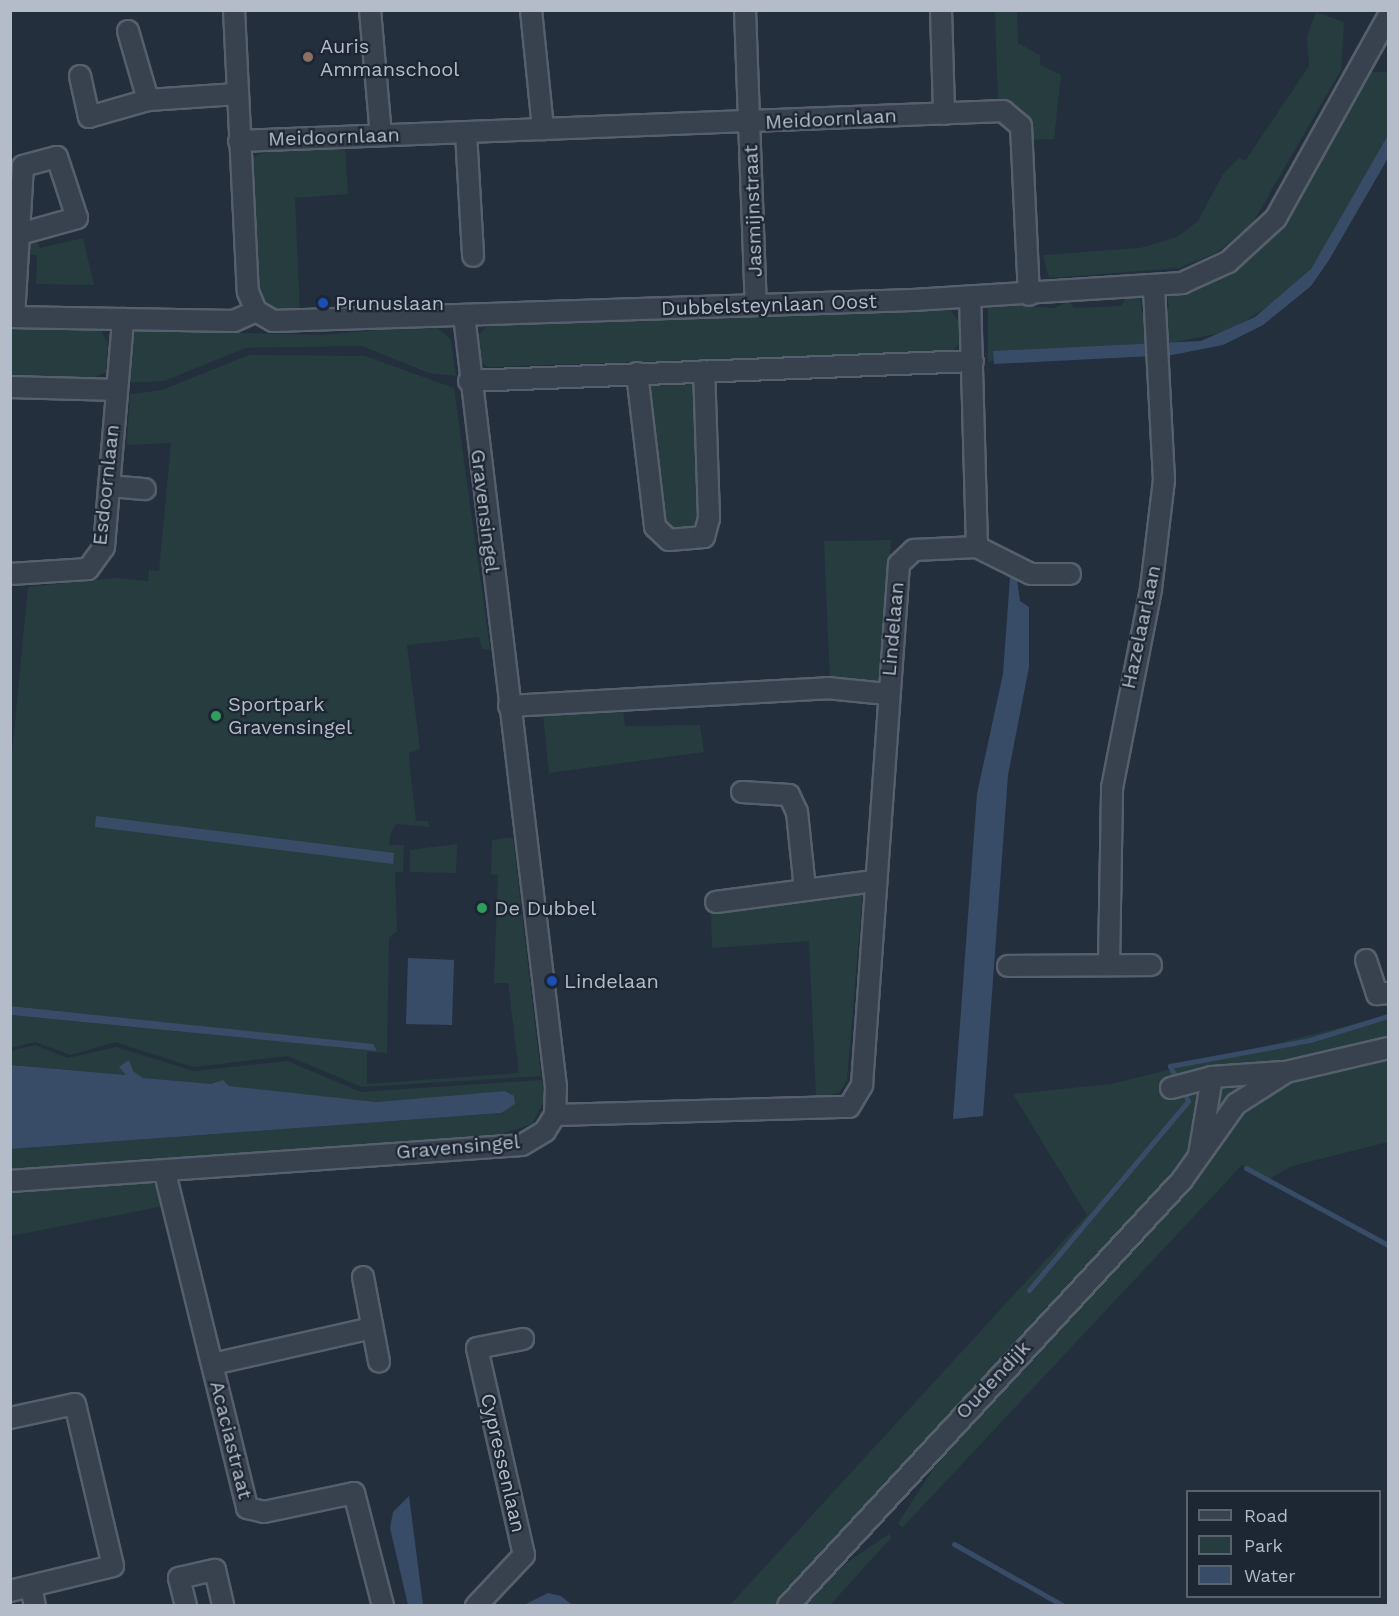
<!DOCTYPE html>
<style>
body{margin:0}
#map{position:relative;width:1399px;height:1616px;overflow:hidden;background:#242f3e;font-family:"Work Sans",sans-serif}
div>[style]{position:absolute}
.green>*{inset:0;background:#263c3f}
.water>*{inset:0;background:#394c67}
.stream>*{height:5px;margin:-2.5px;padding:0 2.5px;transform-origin:2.5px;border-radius:2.5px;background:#394c67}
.roads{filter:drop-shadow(2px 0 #565f6c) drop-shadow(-2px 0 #565f6c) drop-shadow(0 2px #565f6c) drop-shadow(0 -2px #565f6c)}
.minor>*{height:20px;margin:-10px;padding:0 10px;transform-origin:10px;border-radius:10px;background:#38414e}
.dots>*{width:16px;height:16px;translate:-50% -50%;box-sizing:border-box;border:3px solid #1d2633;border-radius:50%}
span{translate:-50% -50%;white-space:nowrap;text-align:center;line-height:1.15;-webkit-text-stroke:4.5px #1d2633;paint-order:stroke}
.poi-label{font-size:20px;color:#b4bcc9}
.left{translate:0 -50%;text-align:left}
.street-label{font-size:20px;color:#b4bcc9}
.frame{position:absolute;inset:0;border:12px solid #b4bcc9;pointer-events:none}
.legend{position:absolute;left:1186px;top:1490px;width:195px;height:108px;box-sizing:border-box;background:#1d2633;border:2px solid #59626f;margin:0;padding:8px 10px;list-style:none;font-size:18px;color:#b4bcc9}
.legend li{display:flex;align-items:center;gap:12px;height:30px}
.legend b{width:30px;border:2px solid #59626f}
</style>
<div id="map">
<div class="green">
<div style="clip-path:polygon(995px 11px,1017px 11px,1018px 43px,1040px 55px,1040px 65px,1061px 75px,1054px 139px,1030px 140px,1022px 109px,998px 106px)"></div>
<div style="clip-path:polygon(1316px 12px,1344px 22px,1341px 70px,1252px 224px,1216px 253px,1179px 268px,1049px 278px,1043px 255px,1140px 248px,1177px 237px,1198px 221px,1223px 174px,1239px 158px,1245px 161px,1309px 66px,1307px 36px)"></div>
<div style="clip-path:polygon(1370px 72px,1388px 72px,1388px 135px,1311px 269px,1289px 293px,1229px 331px,1166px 344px,1162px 309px,1169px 307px,1167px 295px,1220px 279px,1277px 235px)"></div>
<div style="clip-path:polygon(345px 146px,348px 194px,295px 198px,300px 313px,271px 313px,257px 292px,250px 159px,274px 148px)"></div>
<div style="clip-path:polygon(34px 235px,40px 248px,83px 238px,94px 285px,36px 284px,37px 255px,23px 254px,24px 244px)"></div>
<div style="clip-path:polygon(1140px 298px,1142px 312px,1148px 311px,1150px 346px,993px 352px,994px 361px,988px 362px,988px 304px,1055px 308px,1069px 301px,1074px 308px,1121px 306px,1125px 299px)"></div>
<div style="clip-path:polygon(948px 307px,962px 326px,962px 341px,952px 352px,488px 367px,476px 360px,476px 338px,487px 326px)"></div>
<div style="clip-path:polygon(11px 325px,100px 329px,108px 343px,106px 372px,87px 380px,11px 380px)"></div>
<div style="clip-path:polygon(434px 325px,451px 340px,456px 376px,429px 373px,362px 346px,246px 348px,164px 381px,124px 383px,135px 330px,322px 335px)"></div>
<div style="clip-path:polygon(249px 355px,365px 356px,454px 388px,490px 649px,482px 649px,479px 637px,407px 645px,420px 749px,410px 752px,409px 759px,416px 821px,428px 821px,429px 827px,396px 824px,390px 835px,389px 845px,404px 845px,403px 872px,395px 872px,397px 931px,389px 938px,387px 1053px,367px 1052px,367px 1084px,519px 1073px,508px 983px,494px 983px,498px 875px,491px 874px,492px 840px,508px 838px,513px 838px,541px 1076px,362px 1087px,288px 1056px,193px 1067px,115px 1042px,71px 1055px,35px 1042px,11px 1048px,10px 1015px,377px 1051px,369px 1044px,11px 1006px,10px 774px,28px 587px,115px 578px,148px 581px,149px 570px,159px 571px,171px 443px,127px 445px,130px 394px,162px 390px)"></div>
<div style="clip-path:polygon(697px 380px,706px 519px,699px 530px,668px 530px,663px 527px,648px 381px)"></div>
<div style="clip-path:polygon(891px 540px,881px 685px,830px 684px,824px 541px)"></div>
<div style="clip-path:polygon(623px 709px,625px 726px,700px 725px,704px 752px,549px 773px,543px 716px)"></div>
<div style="clip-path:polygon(457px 844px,456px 873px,410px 872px,410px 850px)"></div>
<div style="clip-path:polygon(863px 890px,847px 1080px,839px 1093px,816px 1097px,809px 941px,712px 948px,711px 914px)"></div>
<div style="clip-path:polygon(1388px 1016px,1388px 1046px,1272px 1073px,1058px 1295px,780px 1605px,729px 1606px,1087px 1215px,1013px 1094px,1111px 1084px)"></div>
<div style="clip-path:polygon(35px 1045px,68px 1058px,116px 1047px,194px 1071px,287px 1061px,361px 1092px,542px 1080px,544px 1101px,532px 1124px,504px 1133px,504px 1137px,11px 1174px,11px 1149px,501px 1113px,505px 1091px,376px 1102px,143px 1078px,132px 1071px,129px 1060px,122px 1066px,127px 1075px,11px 1065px,10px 1051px)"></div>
<div style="clip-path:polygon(1388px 1057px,1388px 1142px,1292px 1166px,1269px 1179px,1242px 1165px,902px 1528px,898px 1523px,966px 1419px,1237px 1115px,1289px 1082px)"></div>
<div style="clip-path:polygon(148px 1179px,157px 1186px,164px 1206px,11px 1236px,11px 1188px)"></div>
<div style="clip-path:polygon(889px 1534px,891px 1538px,830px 1605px,795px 1606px,814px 1585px)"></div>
</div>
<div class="water">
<div style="clip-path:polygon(1388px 135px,1388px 158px,1329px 260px,1311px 286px,1263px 325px,1223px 345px,1172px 355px,994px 364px,993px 351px,1201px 341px,1255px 317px,1311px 269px)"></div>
<div style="clip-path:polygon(1016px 574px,1020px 601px,1029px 607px,1029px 667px,1008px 775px,983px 1116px,953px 1119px,977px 794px,1003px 674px,1010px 577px)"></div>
<div style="clip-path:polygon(96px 816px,394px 853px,393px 864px,95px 827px)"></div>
<div style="clip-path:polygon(408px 958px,454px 960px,452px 1025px,406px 1024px)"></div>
<div style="clip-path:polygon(10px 1006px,373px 1044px,377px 1051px,11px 1015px)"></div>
<div style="clip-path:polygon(129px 1060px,133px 1071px,143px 1078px,211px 1084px,223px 1080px,229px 1086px,376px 1102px,505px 1091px,514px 1096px,515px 1104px,501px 1113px,11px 1149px,11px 1065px,126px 1075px,119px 1067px)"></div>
<div style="clip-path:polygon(409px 1496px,423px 1605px,408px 1605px,390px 1528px,393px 1512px)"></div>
<div style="clip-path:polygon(548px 1593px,561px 1596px,572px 1605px,524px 1605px)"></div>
</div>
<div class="stream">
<div style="left:1178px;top:1082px;width:18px;rotate:-117deg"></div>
<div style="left:1170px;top:1066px;width:142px;rotate:-10.5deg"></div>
<div style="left:1310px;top:1040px;width:82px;rotate:-17.1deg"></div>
<div style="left:1246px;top:1168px;width:162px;rotate:28.5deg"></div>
<div style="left:1029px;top:1290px;width:247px;rotate:-49.9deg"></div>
<div style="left:1188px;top:1101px;width:12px;rotate:-114deg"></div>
<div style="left:954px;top:1544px;width:126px;rotate:29.4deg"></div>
</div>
<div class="roads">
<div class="minor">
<div style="left:234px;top:10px;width:282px;rotate:87.2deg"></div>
<div style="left:248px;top:292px;width:21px;rotate:67deg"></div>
<div style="left:256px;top:311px;width:20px;rotate:30deg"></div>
<div style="left:273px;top:321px;width:640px;rotate:-1.88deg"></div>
<div style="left:913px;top:300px;width:270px;rotate:-3.6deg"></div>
<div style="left:1182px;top:283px;width:51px;rotate:-24.5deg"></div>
<div style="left:1228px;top:262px;width:65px;rotate:-42.5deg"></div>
<div style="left:1276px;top:218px;width:230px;rotate:-60.9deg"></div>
<div style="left:370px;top:10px;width:125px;rotate:85deg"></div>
<div style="left:531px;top:10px;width:120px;rotate:84.2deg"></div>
<div style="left:745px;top:10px;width:295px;rotate:87.9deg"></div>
<div style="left:941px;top:10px;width:104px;rotate:88.3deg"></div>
<div style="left:128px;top:31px;width:72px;rotate:73.8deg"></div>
<div style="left:148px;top:100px;width:89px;rotate:-3.9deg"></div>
<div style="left:80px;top:76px;width:42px;rotate:77.6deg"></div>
<div style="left:89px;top:117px;width:61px;rotate:-16.1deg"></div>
<div style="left:466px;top:133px;width:123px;rotate:86.7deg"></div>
<div style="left:239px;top:141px;width:765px;rotate:-2.25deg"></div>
<div style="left:1003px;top:111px;width:23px;rotate:40deg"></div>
<div style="left:1021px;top:126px;width:169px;rotate:87.3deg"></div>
<div style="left:10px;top:317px;width:224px;rotate:1deg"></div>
<div style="left:234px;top:321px;width:24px;rotate:-24deg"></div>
<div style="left:14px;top:317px;width:151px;rotate:-86.6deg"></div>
<div style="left:23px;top:166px;width:35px;rotate:-15deg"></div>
<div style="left:57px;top:157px;width:64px;rotate:71.8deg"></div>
<div style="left:77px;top:218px;width:59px;rotate:164.3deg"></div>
<div style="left:637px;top:373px;width:155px;rotate:83.3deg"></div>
<div style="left:655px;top:527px;width:19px;rotate:43deg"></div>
<div style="left:669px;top:540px;width:35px;rotate:-5deg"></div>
<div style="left:704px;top:537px;width:20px;rotate:-75deg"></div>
<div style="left:709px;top:518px;width:147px;rotate:-91.9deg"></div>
<div style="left:469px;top:381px;width:504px;rotate:-2.27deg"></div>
<div style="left:10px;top:387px;width:106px;rotate:1.6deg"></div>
<div style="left:109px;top:486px;width:36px;rotate:5deg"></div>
<div style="left:977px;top:547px;width:60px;rotate:26.6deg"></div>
<div style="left:1031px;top:574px;width:39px"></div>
<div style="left:10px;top:574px;width:78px;rotate:-3.7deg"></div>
<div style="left:88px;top:569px;width:27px;rotate:-54deg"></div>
<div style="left:104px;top:547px;width:229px;rotate:-85.2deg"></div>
<div style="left:509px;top:706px;width:319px;rotate:-3.2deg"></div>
<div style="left:827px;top:688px;width:60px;rotate:5.7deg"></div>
<div style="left:742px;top:792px;width:47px;rotate:3.7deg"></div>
<div style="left:789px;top:795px;width:19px;rotate:65deg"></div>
<div style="left:797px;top:812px;width:78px;rotate:84.1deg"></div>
<div style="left:716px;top:902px;width:159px;rotate:-7.6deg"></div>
<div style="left:1366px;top:960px;width:36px;rotate:72deg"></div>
<div style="left:1377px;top:994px;width:11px;rotate:-5deg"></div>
<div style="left:1109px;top:965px;width:177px;rotate:-89deg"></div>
<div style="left:1112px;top:788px;width:203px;rotate:-78.9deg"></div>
<div style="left:1151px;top:589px;width:110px;rotate:-83.2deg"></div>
<div style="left:1164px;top:480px;width:191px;rotate:-93deg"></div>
<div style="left:1008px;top:966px;width:143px;rotate:-0.4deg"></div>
<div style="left:1171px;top:1088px;width:42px;rotate:-15deg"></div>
<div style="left:555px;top:1115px;width:294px;rotate:-1.6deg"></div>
<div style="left:849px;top:1107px;width:26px;rotate:-59deg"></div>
<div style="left:862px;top:1085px;width:522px;rotate:-85.94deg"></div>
<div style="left:899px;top:564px;width:21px;rotate:-43deg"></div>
<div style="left:914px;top:550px;width:63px;rotate:-2.7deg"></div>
<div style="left:977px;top:547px;width:249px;rotate:-91.6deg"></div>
<div style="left:1199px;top:1155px;width:79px;rotate:-80.5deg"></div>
<div style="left:1212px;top:1077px;width:71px;rotate:-4deg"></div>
<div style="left:165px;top:1173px;width:345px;rotate:76.2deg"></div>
<div style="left:247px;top:1508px;width:17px;rotate:13deg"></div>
<div style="left:264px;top:1512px;width:92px;rotate:-11.9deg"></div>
<div style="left:354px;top:1493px;width:117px;rotate:75.6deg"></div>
<div style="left:10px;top:1181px;width:513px;rotate:-4.02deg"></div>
<div style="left:522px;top:1145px;width:27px;rotate:-31deg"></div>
<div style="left:545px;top:1131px;width:19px;rotate:-58deg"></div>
<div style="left:555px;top:1115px;width:28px;rotate:-88deg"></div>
<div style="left:556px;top:1087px;width:777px;rotate:-96.8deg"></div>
<div style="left:363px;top:1277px;width:86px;rotate:79.3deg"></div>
<div style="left:213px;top:1364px;width:163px;rotate:-12.8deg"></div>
<div style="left:10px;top:1418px;width:66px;rotate:-12.2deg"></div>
<div style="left:75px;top:1404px;width:166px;rotate:76.8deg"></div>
<div style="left:113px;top:1566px;width:106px;rotate:166.4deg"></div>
<div style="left:31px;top:1586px;width:20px;rotate:79deg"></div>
<div style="left:186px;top:1606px;width:29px;rotate:-104deg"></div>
<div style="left:179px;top:1578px;width:37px;rotate:-13deg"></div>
<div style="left:215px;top:1570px;width:37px;rotate:77deg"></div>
<div style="left:476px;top:1606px;width:70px;rotate:-46.7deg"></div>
<div style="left:524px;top:1555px;width:212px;rotate:-102.8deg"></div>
<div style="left:477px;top:1348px;width:47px;rotate:-11.1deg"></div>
<div style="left:788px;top:1606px;width:580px;rotate:-47.23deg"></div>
<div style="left:1182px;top:1180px;width:93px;rotate:-54.6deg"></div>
<div style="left:1236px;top:1104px;width:59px;rotate:-32.6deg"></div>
<div style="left:1286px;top:1072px;width:105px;rotate:-13.2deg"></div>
</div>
</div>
<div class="dots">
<div style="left:308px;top:57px;background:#8d6e63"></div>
<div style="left:323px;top:303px;background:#1a4fb4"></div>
<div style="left:216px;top:716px;background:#2e9e5b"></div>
<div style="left:482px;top:908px;background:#2e9e5b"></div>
<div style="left:552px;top:981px;background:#1a4fb4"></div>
</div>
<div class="poi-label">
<span class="left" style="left:320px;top:58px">Auris<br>Ammanschool</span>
<span class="left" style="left:335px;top:303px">Prunuslaan</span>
<span class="left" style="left:228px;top:716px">Sportpark<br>Gravensingel</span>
<span class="left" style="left:494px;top:908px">De Dubbel</span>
<span class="left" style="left:564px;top:981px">Lindelaan</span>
</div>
<div class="street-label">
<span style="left:831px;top:119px;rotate:-3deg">Meidoornlaan</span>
<span style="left:334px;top:137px;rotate:-2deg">Meidoornlaan</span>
<span style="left:753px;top:211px;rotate:-92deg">Jasmijnstraat</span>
<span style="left:769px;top:305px;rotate:-2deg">Dubbelsteynlaan Oost</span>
<span style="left:106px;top:485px;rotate:-84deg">Esdoornlaan</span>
<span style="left:485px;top:511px;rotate:83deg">Gravensingel</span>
<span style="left:1141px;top:627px;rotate:-78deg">Hazelaarlaan</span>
<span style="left:893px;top:629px;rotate:-85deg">Lindelaan</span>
<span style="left:458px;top:1147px;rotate:-5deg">Gravensingel</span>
<span style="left:993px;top:1380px;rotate:-47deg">Oudendijk</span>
<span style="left:231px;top:1440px;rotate:76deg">Acaciastraat</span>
<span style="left:503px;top:1463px;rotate:77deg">Cypressenlaan</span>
</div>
<div class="frame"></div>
<ul class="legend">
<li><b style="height:8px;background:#38414e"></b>Road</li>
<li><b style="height:16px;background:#263c3f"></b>Park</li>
<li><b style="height:16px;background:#394c67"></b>Water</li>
</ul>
</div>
